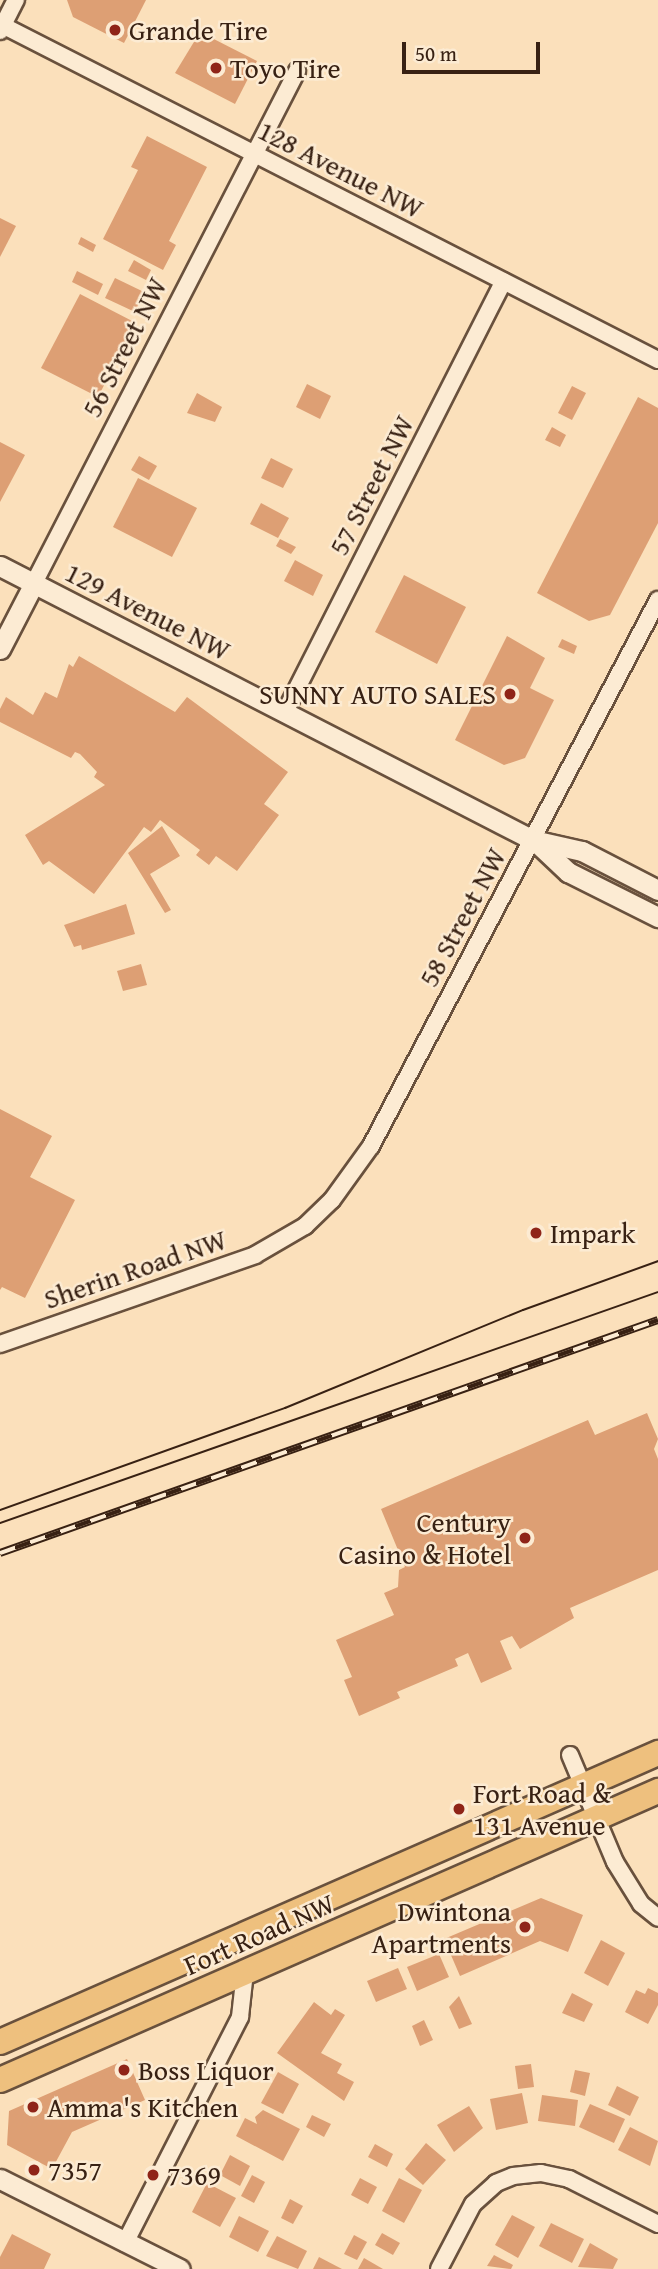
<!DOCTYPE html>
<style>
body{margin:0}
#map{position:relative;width:658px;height:2269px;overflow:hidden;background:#fbe0bb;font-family:"Gentium Book Plus",serif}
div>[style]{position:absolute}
.building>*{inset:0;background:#dd9f74}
.roads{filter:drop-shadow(2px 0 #69513d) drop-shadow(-2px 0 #69513d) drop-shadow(0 2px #69513d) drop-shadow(0 -2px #69513d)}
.minor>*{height:16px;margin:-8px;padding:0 8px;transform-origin:8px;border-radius:8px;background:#fcebd3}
.tertiary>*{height:19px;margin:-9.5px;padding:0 9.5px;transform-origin:9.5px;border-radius:9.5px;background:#fcebd3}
.primary>*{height:24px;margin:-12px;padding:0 12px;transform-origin:12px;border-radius:12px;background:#eec07e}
.tram>*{height:2px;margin:-1px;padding:0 1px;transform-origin:1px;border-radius:1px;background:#382113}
.rail>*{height:8px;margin-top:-4px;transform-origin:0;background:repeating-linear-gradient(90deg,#fcebd3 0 16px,#382113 0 32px);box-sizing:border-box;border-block:2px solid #382113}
.dots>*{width:19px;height:19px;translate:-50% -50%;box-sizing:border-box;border:4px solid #fcebd3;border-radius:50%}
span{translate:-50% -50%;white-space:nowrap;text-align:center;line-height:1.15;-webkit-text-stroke:5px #fcebd3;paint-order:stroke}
.poi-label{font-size:28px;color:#382113}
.left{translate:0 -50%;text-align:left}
.right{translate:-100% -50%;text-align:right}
.street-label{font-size:28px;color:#382113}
.scale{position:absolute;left:402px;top:42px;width:138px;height:32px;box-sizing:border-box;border:4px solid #382113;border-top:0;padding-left:9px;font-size:21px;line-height:24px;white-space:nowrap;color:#382113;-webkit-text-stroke:5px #fcebd3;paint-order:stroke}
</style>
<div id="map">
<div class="building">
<div style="clip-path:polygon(67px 0,146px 0,124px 43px,73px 17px)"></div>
<div style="clip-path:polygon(200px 32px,257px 61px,235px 104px,175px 73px)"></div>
<div style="clip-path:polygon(147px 136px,207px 167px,169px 241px,176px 245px,163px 270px,103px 239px,138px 170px,131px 167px)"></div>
<div style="clip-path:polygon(0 218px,16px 226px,0 257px)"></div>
<div style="clip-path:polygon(81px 237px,96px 245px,93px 252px,78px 244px)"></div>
<div style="clip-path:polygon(134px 260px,151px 270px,146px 280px,128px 271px)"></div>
<div style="clip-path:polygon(77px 271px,103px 284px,98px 295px,72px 282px)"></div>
<div style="clip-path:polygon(115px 278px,144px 292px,135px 312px,105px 298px)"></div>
<div style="clip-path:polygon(80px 294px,136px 323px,98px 397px,41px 368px)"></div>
<div style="clip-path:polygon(307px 384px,331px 396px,320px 419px,296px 407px)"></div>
<div style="clip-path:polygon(572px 386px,586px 393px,572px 420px,558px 413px)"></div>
<div style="clip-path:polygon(197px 393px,222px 407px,215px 422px,187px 413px)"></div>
<div style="clip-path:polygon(638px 397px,658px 408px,658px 523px,610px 615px,589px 621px,537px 593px)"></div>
<div style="clip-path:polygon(552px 427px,566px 435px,560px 447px,545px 440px)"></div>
<div style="clip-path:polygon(0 442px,25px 455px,0 502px)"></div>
<div style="clip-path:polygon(139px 456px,157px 466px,149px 480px,131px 470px)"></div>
<div style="clip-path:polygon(271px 458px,293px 469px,283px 488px,261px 478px)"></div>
<div style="clip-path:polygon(138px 478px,197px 508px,172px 557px,113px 527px)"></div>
<div style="clip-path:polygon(261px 503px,289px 518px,278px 538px,250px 524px)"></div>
<div style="clip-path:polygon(280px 539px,296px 547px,291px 554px,276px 546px)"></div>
<div style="clip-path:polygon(295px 560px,323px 575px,313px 596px,284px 581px)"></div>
<div style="clip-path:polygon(404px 575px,466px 607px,437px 664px,375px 632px)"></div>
<div style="clip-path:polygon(507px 636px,545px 658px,530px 688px,554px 700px,525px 758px,504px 765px,455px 740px)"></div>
<div style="clip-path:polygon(562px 639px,577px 646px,574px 654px,558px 647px)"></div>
<div style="clip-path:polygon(79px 656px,175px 712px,187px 697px,288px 772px,264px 804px,279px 815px,237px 871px,216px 856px,209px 865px,196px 855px,200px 850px,160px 820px,151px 832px,144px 827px,94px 894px,49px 861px,43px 865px,25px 835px,105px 785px,94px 777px,97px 772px,80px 754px,75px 752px,71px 758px,0 722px,0 709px,6px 697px,33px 715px,45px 692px,57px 698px,69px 664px,73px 667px)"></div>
<div style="clip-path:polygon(162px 826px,180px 856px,150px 874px,171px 910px,165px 913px,128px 853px)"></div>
<div style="clip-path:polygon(126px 904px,135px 934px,82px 950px,81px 945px,74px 947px,64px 925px)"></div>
<div style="clip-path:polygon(141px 964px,147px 985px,123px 991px,117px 971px)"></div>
<div style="clip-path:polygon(0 1109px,52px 1136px,30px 1177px,75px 1200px,25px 1298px,2px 1287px,0 1290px)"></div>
<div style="clip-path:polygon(647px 1413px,658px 1439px,654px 1449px,658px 1459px,658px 1570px,570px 1608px,574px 1618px,520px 1649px,512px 1636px,500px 1641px,512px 1669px,481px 1683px,468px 1653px,455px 1659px,458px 1666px,397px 1692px,400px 1698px,359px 1716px,344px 1680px,352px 1677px,336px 1640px,394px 1615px,384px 1593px,398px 1587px,399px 1570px,405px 1567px,381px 1509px,588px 1420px,595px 1435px)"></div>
<div style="clip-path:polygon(541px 1898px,583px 1915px,568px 1952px,540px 1941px,460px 1976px,444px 1939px)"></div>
<div style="clip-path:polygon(601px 1940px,625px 1953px,608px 1986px,584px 1973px)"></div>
<div style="clip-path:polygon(439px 1954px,449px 1977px,417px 1991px,407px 1967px)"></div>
<div style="clip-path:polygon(398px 1968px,407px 1989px,376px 2002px,367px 1981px)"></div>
<div style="clip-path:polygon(648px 1988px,658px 1993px,658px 2005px,648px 2024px,625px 2012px,636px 1990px,645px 1994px)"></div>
<div style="clip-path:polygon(572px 1993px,593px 2004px,584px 2022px,562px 2013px)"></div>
<div style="clip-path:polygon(459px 1996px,472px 2024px,459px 2029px,449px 2007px)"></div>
<div style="clip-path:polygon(314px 2002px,331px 2015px,335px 2009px,345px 2015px,321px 2053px,342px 2064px,337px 2073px,354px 2082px,344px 2101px,277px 2053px)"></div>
<div style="clip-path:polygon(424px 2020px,433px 2040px,420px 2046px,412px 2026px)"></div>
<div style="clip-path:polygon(127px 2059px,145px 2100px,72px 2132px,52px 2169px,7px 2145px,9px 2111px)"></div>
<div style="clip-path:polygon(531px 2064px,534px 2087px,518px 2089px,515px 2066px)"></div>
<div style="clip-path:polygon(575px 2070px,590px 2073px,585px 2096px,570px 2092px)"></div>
<div style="clip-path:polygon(278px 2072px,299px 2084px,283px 2114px,261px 2103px)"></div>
<div style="clip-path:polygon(617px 2086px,639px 2097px,630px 2116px,608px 2105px)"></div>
<div style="clip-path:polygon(522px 2093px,528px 2123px,496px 2130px,490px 2099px)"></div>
<div style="clip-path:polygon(542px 2095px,578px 2100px,575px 2126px,538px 2121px)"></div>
<div style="clip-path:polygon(590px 2104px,625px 2119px,614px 2143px,579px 2127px)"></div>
<div style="clip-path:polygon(469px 2106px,483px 2128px,454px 2152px,437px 2125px)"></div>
<div style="clip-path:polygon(263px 2110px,300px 2129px,283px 2161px,236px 2136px,245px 2118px,257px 2124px,255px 2117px)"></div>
<div style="clip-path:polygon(312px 2115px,331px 2124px,324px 2137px,306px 2127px)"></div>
<div style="clip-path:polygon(630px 2127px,658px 2141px,650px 2166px,618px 2150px)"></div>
<div style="clip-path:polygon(426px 2143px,446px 2160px,423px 2185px,405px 2169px)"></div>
<div style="clip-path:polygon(375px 2144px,393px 2154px,387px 2167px,368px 2157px)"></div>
<div style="clip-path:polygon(230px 2155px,250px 2166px,240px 2186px,220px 2175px)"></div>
<div style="clip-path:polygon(252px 2175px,265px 2182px,254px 2203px,241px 2196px)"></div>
<div style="clip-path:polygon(360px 2178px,377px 2187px,368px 2204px,351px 2195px)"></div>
<div style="clip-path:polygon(399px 2178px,422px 2190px,404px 2223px,382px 2211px)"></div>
<div style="clip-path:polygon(207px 2183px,236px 2198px,220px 2227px,192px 2212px)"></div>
<div style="clip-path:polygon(290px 2199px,303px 2206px,293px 2224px,281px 2218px)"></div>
<div style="clip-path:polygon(512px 2215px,535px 2227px,518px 2258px,495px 2245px)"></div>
<div style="clip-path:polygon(239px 2216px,269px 2231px,258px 2252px,229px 2237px)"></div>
<div style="clip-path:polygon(551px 2223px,584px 2239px,572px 2263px,539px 2246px)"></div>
<div style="clip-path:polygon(382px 2233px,400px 2243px,393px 2255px,375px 2245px)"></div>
<div style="clip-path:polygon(12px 2234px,51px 2254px,44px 2269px,0 2269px,0 2257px)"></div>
<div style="clip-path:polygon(354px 2235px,367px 2242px,357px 2260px,344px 2254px)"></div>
<div style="clip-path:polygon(277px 2236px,307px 2251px,298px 2269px,266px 2256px)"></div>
<div style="clip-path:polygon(590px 2243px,618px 2259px,613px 2269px,578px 2267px)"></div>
<div style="clip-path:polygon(494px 2255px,513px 2265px,511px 2269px,487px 2266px)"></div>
<div style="clip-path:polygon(319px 2257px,342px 2269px,313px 2269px)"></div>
<div style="clip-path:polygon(364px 2258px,383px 2269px,358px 2269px)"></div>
</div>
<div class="roads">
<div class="minor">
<div style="left:0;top:24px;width:739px;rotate:27.05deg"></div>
<div style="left:0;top:31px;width:35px;rotate:-63deg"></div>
<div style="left:34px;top:583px;width:576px;rotate:-62.81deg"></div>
<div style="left:285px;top:712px;width:483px;rotate:-63.1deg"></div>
<div style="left:0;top:1344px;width:270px;rotate:-19.2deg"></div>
<div style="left:255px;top:1255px;width:58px;rotate:-30.1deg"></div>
<div style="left:305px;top:1226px;width:37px;rotate:-44deg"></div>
<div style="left:332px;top:1200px;width:67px;rotate:-54.2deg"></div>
<div style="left:371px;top:1146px;width:617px;rotate:-62.27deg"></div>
<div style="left:570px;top:1755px;width:116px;rotate:67.2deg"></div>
<div style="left:615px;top:1862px;width:49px;rotate:58.2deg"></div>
<div style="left:641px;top:1904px;width:22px;rotate:39deg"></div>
<div style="left:125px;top:2243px;width:254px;rotate:-63deg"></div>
<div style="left:240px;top:2017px;width:45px;rotate:-83.7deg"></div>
<div style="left:439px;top:2269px;width:73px;rotate:-62.4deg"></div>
<div style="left:473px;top:2204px;width:31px;rotate:-42deg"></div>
<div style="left:496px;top:2183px;width:18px;rotate:-22deg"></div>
<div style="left:513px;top:2176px;width:28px;rotate:-6deg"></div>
<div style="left:541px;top:2173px;width:29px;rotate:12deg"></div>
<div style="left:569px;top:2179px;width:100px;rotate:26.8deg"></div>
</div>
<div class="tertiary">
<div style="left:0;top:566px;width:599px;rotate:27.21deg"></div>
<div style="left:533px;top:840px;width:50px;rotate:12.7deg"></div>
<div style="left:582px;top:851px;width:85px;rotate:27.2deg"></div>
<div style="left:0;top:649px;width:74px;rotate:-62.7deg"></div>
<div style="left:534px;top:840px;width:47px;rotate:43.3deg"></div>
<div style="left:568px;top:872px;width:101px;rotate:26.6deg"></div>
<div style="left:0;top:2179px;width:201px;rotate:26.6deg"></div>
</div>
<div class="primary">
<div style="left:0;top:2042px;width:719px;rotate:-23.71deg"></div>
<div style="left:0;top:2080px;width:719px;rotate:-23.71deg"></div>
</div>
</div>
<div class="tram">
<div style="left:0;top:1510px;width:303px;rotate:-19.7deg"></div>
<div style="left:285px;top:1408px;width:257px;rotate:-22.4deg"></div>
<div style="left:523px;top:1310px;width:144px;rotate:-19.9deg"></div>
<div style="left:0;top:1523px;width:697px;rotate:-19.34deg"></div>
</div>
<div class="rail">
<div style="left:0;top:1553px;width:698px;rotate:-19.5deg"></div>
</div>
<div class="dots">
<div style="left:115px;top:30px;background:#8f2418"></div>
<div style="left:216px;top:68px;background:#8f2418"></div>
<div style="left:510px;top:694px;background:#8f2418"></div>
<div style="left:536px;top:1233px;background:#8f2418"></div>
<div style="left:525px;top:1538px;background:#8f2418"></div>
<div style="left:459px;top:1809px;background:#8f2418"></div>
<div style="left:525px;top:1927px;background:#8f2418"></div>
<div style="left:124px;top:2070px;background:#8f2418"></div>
<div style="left:33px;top:2107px;background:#8f2418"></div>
<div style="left:34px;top:2170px;background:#8f2418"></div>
<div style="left:153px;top:2175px;background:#8f2418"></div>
</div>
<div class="poi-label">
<span class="left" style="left:129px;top:30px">Grande Tire</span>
<span class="left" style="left:230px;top:68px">Toyo Tire</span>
<span class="right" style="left:496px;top:694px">SUNNY AUTO SALES</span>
<span class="left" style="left:550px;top:1233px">Impark</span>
<span class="right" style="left:511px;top:1538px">Century<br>Casino &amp; Hotel</span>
<span class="left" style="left:473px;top:1809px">Fort Road &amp;<br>131 Avenue</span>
<span class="right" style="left:511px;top:1927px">Dwintona<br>Apartments</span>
<span class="left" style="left:138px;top:2070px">Boss Liquor</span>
<span class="left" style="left:47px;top:2107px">Amma's Kitchen</span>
<span class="left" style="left:48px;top:2170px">7357</span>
<span class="left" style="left:167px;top:2175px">7369</span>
</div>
<div class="street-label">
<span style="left:341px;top:169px;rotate:27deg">128 Avenue NW</span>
<span style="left:124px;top:347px;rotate:-63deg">56 Street NW</span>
<span style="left:371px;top:485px;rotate:-63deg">57 Street NW</span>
<span style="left:148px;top:611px;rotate:27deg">129 Avenue NW</span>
<span style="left:462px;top:917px;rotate:-62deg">58 Street NW</span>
<span style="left:135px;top:1269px;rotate:-19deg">Sherin Road NW</span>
<span style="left:259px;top:1934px;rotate:-24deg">Fort Road NW</span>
</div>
<div class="scale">50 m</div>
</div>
